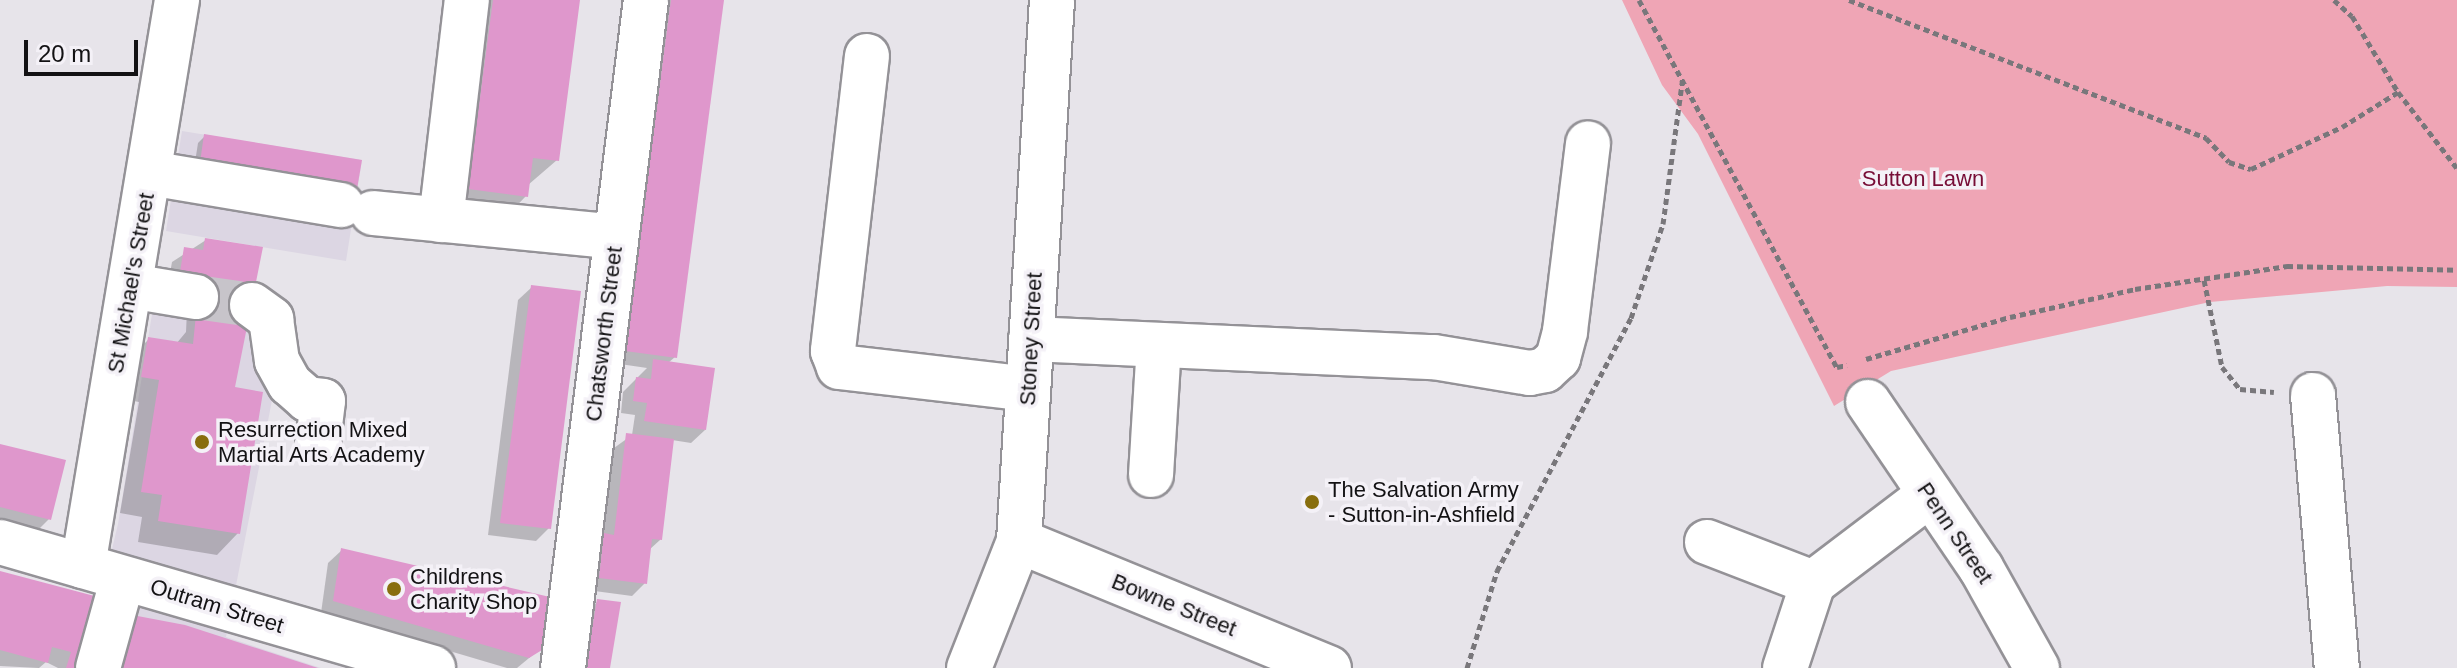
<!DOCTYPE html>
<style>
body{margin:0}
#map{position:relative;width:2457px;height:668px;overflow:hidden;background:#e7e4ea;font-family:Arial,sans-serif}
div>[style]{position:absolute}
.built>*{inset:0;background:#dcd6e3}
.green>*{inset:0;background:#efa5b5}
.shadow>*{inset:0;background:#0003}
.building>*{inset:0;background:#df97cc}
.minor-tunnel>*{height:44px;margin-top:-22px;transform-origin:0;background:repeating-linear-gradient(90deg,#c7c4ca 0 44px,transparent 0 66px)}
.path>*{height:5px;margin-top:-2.5px;transform-origin:0;background:repeating-linear-gradient(90deg,#79777b 0 6px,transparent 0 10px)}
.roads{filter:drop-shadow(2px 0 #949297) drop-shadow(-2px 0 #949297) drop-shadow(0 2px #949297) drop-shadow(0 -2px #949297)}
.minor>*{height:44px;margin:-22px;padding:0 22px;transform-origin:22px;border-radius:22px;background:#fff}
.dots>*{width:22px;height:22px;translate:-50% -50%;box-sizing:border-box;border:4px solid #f4f1f7;border-radius:50%}
span{translate:-50% -50%;white-space:nowrap;text-align:center;line-height:1.15;-webkit-text-stroke:7px #f4f1f7;paint-order:stroke}
.park-label{font-size:22px;color:#770d36}
.street-label{font-size:22px;color:#131214}
.poi-label{font-size:22px;color:#131214}
.left{translate:0 -50%;text-align:left}
.scale{position:absolute;left:24px;top:40px;width:114px;height:36px;box-sizing:border-box;border:4px solid #131214;border-top:0;padding-left:10px;font-size:24px;line-height:28px;white-space:nowrap;color:#131214;-webkit-text-stroke:6px #f4f1f7;paint-order:stroke}
</style>
<div id="map">
<div class="built">
<div style="clip-path:polygon(182px 131px,362px 160px,346px 261px,166px 231px)"></div>
<div style="clip-path:polygon(153px 308px,245px 325px,258px 333px,274px 390px,226px 637px,321px 668px,84px 668px,118px 524px)"></div>
</div>
<div class="green">
<div style="clip-path:polygon(1622px 0,2457px 0,2457px 287px,2387px 286px,2210px 302px,1891px 371px,1834px 406px,1698px 134px,1662px 85px)"></div>
</div>
<div class="shadow">
<div style="clip-path:polygon(472px 0,578px 0,557px 160px,528px 185px,526px 196px,501px 222px,444px 214px)"></div>
<div style="clip-path:polygon(660px 0,722px 0,675px 357px,668px 363px,705px 430px,691px 443px,672px 440px,660px 540px,649px 550px,645px 583px,632px 596px,587px 590px,592px 549px,603px 538px,614px 448px,632px 435px,635px 415px,621px 413px,623px 392px,647px 368px,613px 363px)"></div>
<div style="clip-path:polygon(205px 136px,360px 162px,194px 169px,198px 143px)"></div>
<div style="clip-path:polygon(206px 240px,233px 389px,238px 533px,217px 555px,138px 542px,142px 517px,120px 513px,139px 402px,121px 399px,127px 361px,149px 339px,176px 344px,186px 332px,188px 288px,168px 284px,172px 262px)"></div>
<div style="clip-path:polygon(532px 287px,549px 528px,536px 541px,488px 535px,518px 300px)"></div>
<div style="clip-path:polygon(0 446px,50px 518px,36px 532px,0 522px)"></div>
<div style="clip-path:polygon(342px 550px,540px 649px,517px 668px,507px 668px,321px 613px,328px 563px)"></div>
<div style="clip-path:polygon(0 573px,100px 599px,82px 668px,58px 668px,46px 662px,39px 668px,0 666px)"></div>
<div style="clip-path:polygon(598px 601px,608px 668px,576px 668px,585px 614px)"></div>
</div>
<div class="building">
<div style="clip-path:polygon(493px 0,580px 0,559px 161px,533px 158px,528px 197px,468px 189px)"></div>
<div style="clip-path:polygon(671px 0,724px 0,677px 358px,625px 351px)"></div>
<div style="clip-path:polygon(204px 134px,362px 160px,357px 189px,200px 163px)"></div>
<div style="clip-path:polygon(205px 238px,263px 247px,235px 387px,263px 392px,240px 534px,158px 521px,162px 495px,141px 492px,159px 380px,141px 377px,148px 337px,193px 344px,200px 275px,180px 272px,184px 247px,203px 250px)"></div>
<div style="clip-path:polygon(531px 285px,581px 291px,551px 529px,500px 523px)"></div>
<div style="clip-path:polygon(653px 359px,715px 368px,706px 430px,644px 421px,647px 403px,633px 401px,636px 377px,651px 379px)"></div>
<div style="clip-path:polygon(626px 433px,674px 439px,662px 540px,652px 539px,647px 584px,599px 578px,604px 533px,614px 535px)"></div>
<div style="clip-path:polygon(0 444px,66px 460px,51px 520px,0 507px)"></div>
<div style="clip-path:polygon(341px 548px,550px 597px,542px 650px,529px 658px,333px 601px)"></div>
<div style="clip-path:polygon(0 571px,102px 598px,84px 668px,66px 668px,71px 652px,52px 647px,48px 663px,0 650px)"></div>
<div style="clip-path:polygon(597px 599px,621px 602px,610px 668px,586px 668px)"></div>
<div style="clip-path:polygon(127px 614px,185px 625px,318px 668px,111px 668px)"></div>
</div>
<div class="minor-tunnel">
<div style="left:196px;top:297px;width:57px;rotate:8.1deg"></div>
</div>
<div class="path">
<div style="left:1639px;top:0;width:417px;rotate:61.7deg"></div>
<div style="left:1837px;top:367px;width:10px;rotate:-11deg"></div>
<div style="left:1849px;top:0;width:383px;rotate:21.1deg"></div>
<div style="left:2206px;top:138px;width:33px;rotate:46deg"></div>
<div style="left:2229px;top:162px;width:23px;rotate:18deg"></div>
<div style="left:2251px;top:169px;width:100px;rotate:-24.8deg"></div>
<div style="left:2342px;top:127px;width:66px;rotate:-32deg"></div>
<div style="left:2334px;top:0;width:24px;rotate:42deg"></div>
<div style="left:2352px;top:16px;width:89px;rotate:58.8deg"></div>
<div style="left:2398px;top:92px;width:96px;rotate:52.2deg"></div>
<div style="left:2204px;top:280px;width:89px;rotate:78.3deg"></div>
<div style="left:2222px;top:367px;width:28px;rotate:51deg"></div>
<div style="left:2240px;top:389px;width:34px;rotate:5deg"></div>
<div style="left:1866px;top:359px;width:150px;rotate:-16.3deg"></div>
<div style="left:2010px;top:317px;width:128px;rotate:-12.6deg"></div>
<div style="left:2135px;top:289px;width:154px;rotate:-8.6deg"></div>
<div style="left:2287px;top:266px;width:170px;rotate:1.3deg"></div>
<div style="left:1467px;top:668px;width:102px;rotate:-72.8deg"></div>
<div style="left:1497px;top:571px;width:286px;rotate:-62.1deg"></div>
<div style="left:1631px;top:318px;width:99px;rotate:-71.2deg"></div>
<div style="left:1663px;top:224px;width:148px;rotate:-82.3deg"></div>
</div>
<div class="roads">
<div class="minor">
<div style="left:867px;top:56px;width:297px;rotate:96.6deg"></div>
<div style="left:833px;top:351px;width:17px;rotate:69deg"></div>
<div style="left:839px;top:367px;width:190px;rotate:6.6deg"></div>
<div style="left:149px;top:173px;width:195px;rotate:9.5deg"></div>
<div style="left:373px;top:213px;width:244px;rotate:5.6deg"></div>
<div style="left:441px;top:220px;width:222px;rotate:-83.3deg"></div>
<div style="left:130px;top:286px;width:67px;rotate:9.5deg"></div>
<div style="left:252px;top:305px;width:24px;rotate:36deg"></div>
<div style="left:271px;top:319px;width:42px;rotate:81.9deg"></div>
<div style="left:277px;top:361px;width:26px;rotate:61deg"></div>
<div style="left:290px;top:384px;width:23px;rotate:41deg"></div>
<div style="left:307px;top:399px;width:16px;rotate:7deg"></div>
<div style="left:323px;top:401px;width:38px;rotate:97deg"></div>
<div style="left:1031px;top:339px;width:403px;rotate:2.6deg"></div>
<div style="left:1434px;top:357px;width:97px;rotate:9.5deg"></div>
<div style="left:1530px;top:373px;width:15px;rotate:-11deg"></div>
<div style="left:1545px;top:370px;width:18px;rotate:-43deg"></div>
<div style="left:1558px;top:358px;width:28px;rotate:-75deg"></div>
<div style="left:1565px;top:331px;width:189px;rotate:-83deg"></div>
<div style="left:2313px;top:395px;width:274px;rotate:85deg"></div>
<div style="left:1868px;top:402px;width:201px;rotate:55.8deg"></div>
<div style="left:1981px;top:568px;width:115px;rotate:60.8deg"></div>
<div style="left:1151px;top:475px;width:130px;rotate:-86.5deg"></div>
<div style="left:1019px;top:541px;width:335px;rotate:22.3deg"></div>
<div style="left:0;top:542px;width:451px;rotate:16.2deg"></div>
<div style="left:1707px;top:542px;width:114px;rotate:21.1deg"></div>
<div style="left:83px;top:566px;width:574px;rotate:-80.57deg"></div>
<div style="left:98px;top:668px;width:93px;rotate:-74.5deg"></div>
<div style="left:563px;top:668px;width:673px;rotate:-82.92deg"></div>
<div style="left:969px;top:668px;width:136px;rotate:-68.5deg"></div>
<div style="left:1019px;top:541px;width:542px;rotate:-86.51deg"></div>
<div style="left:1785px;top:668px;width:89px;rotate:-71.8deg"></div>
<div style="left:1813px;top:583px;width:146px;rotate:-37.2deg"></div>
</div>
</div>
<div class="dots">
<div style="left:202px;top:442px;background:#886e0e"></div>
<div style="left:1312px;top:502px;background:#886e0e"></div>
<div style="left:394px;top:589px;background:#886e0e"></div>
</div>
<div class="park-label">
<span style="left:1923px;top:179px">Sutton Lawn</span>
</div>
<div class="street-label">
<span style="left:131px;top:283px;rotate:-80deg">St Michael's Street</span>
<span style="left:604px;top:334px;rotate:-83deg">Chatsworth Street</span>
<span style="left:1031px;top:339px;rotate:-87deg">Stoney Street</span>
<span style="left:1955px;top:533px;rotate:56deg">Penn Street</span>
<span style="left:1174px;top:605px;rotate:22deg">Bowne Street</span>
<span style="left:217px;top:606px;rotate:17deg">Outram Street</span>
</div>
<div class="poi-label">
<span class="left" style="left:218px;top:442px">Resurrection Mixed<br>Martial Arts Academy</span>
<span class="left" style="left:1328px;top:502px">The Salvation Army<br>- Sutton-in-Ashfield</span>
<span class="left" style="left:410px;top:589px">Childrens<br>Charity Shop</span>
</div>
<div class="scale">20 m</div>
</div>
